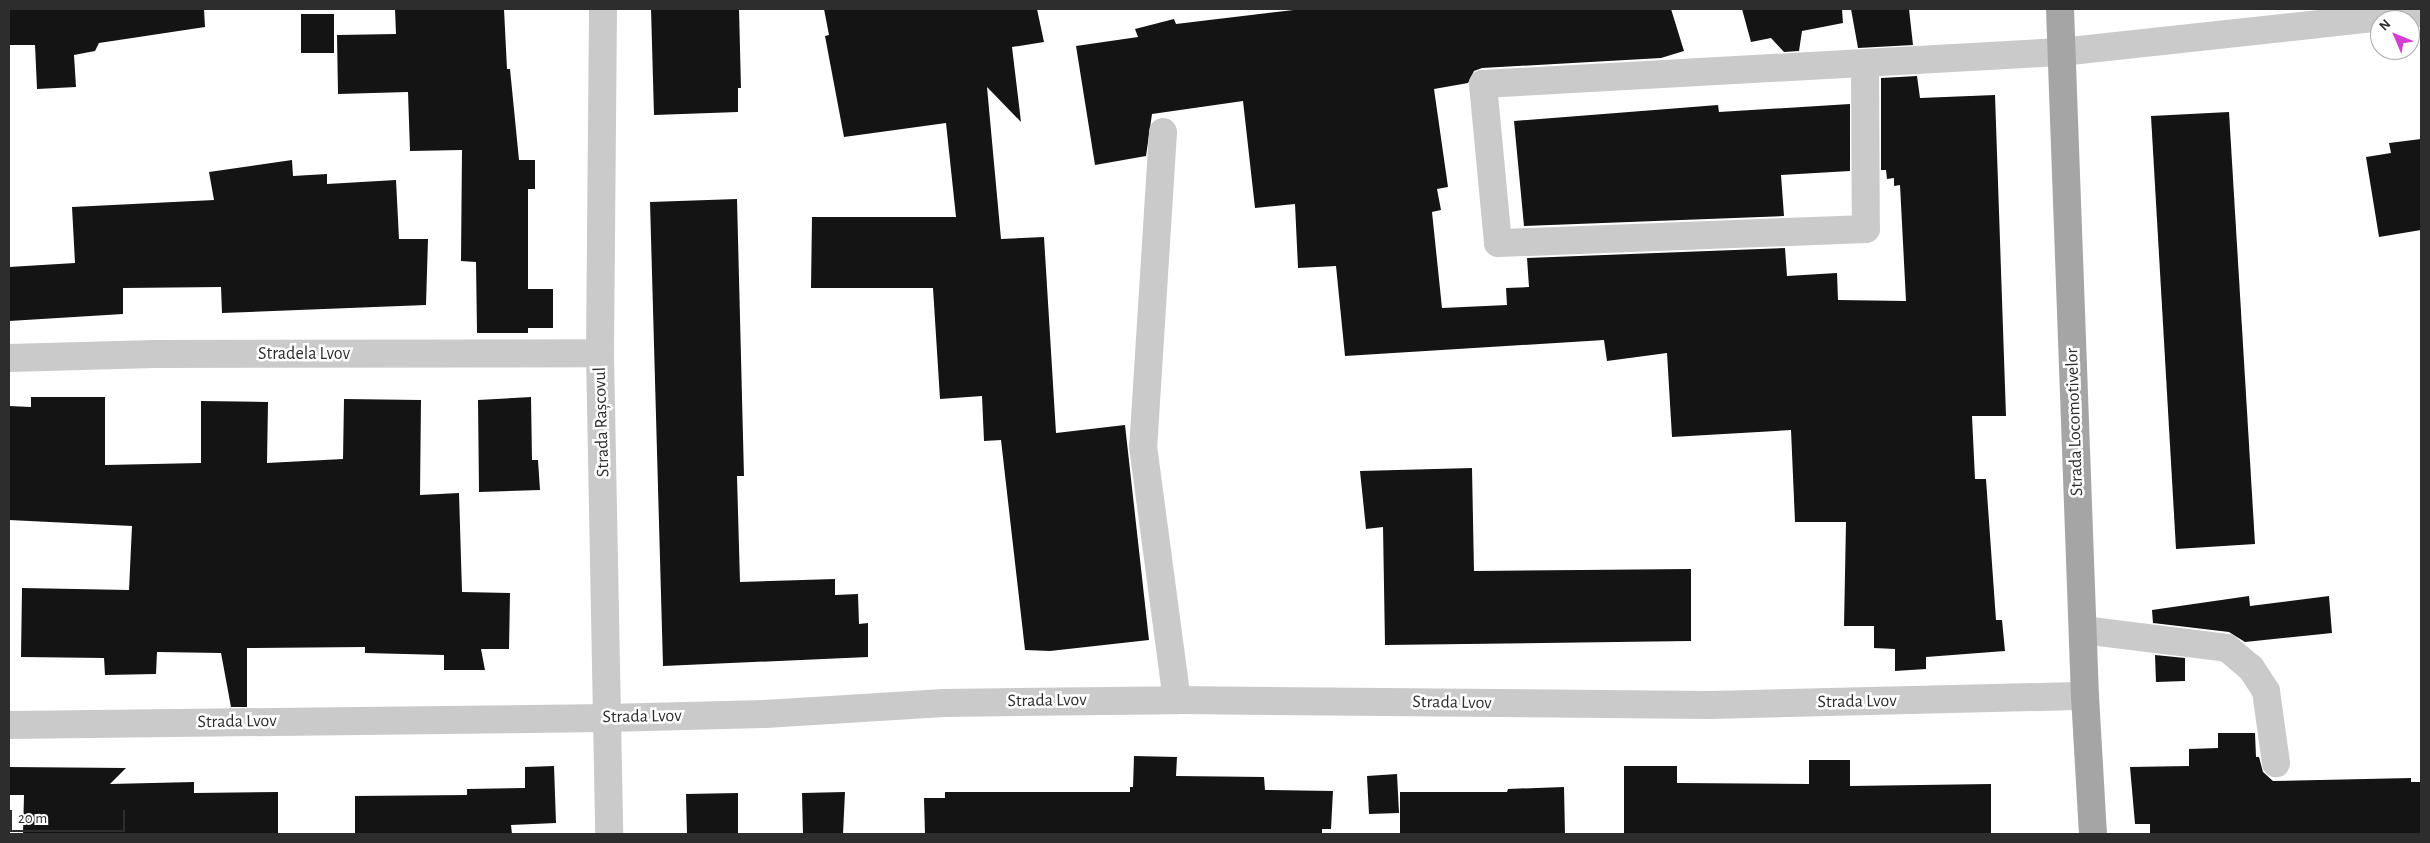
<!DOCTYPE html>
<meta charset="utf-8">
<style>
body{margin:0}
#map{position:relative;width:2430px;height:843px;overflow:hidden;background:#fff;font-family:"Alegreya Sans",sans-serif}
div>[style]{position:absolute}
.building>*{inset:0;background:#141414}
.minor>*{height:28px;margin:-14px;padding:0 14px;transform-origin:14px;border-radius:14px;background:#cacaca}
.major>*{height:28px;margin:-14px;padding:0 14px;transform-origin:14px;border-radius:14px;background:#a5a5a5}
span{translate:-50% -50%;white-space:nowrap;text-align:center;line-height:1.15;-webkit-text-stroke:5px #fff;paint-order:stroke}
.street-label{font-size:18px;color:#2d2d2d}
.frame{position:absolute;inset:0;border:10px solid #2d2d2d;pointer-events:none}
.north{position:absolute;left:2370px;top:10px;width:50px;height:50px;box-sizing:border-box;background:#fff;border:1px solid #ababab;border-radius:50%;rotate:315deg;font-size:14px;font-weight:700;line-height:20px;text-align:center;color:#2d2d2d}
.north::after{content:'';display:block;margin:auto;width:18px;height:22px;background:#d43ed4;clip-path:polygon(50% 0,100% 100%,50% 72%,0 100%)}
.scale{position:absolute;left:10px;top:810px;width:115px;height:22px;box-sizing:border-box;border:2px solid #2d2d2d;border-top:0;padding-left:6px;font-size:15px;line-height:18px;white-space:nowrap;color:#2d2d2d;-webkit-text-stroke:4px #fff;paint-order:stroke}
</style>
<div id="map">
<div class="building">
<div style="clip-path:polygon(9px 9px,204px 9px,205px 27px,99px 43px,95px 51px,74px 55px,76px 87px,37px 89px,35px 45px,9px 45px)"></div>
<div style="clip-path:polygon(395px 9px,504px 9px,507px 69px,510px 69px,519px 160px,535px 160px,535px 189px,528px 189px,528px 289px,553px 289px,553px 328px,528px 328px,528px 333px,477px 333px,476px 262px,461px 261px,462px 150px,410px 151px,408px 92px,338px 94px,337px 35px,396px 34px)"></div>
<div style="clip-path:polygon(651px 9px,739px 9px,741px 88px,738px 88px,738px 112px,654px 115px)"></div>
<div style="clip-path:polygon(824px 9px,1037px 9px,1044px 42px,1012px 47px,1021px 122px,987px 87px,1001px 239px,1044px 237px,1056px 433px,1125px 425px,1149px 640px,1050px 651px,1025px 650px,1001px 440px,984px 441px,982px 396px,940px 399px,933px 288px,811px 288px,812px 217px,956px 217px,946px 123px,844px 137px,825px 36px,829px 35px)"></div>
<div style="clip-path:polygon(1302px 9px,1671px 9px,1684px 51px,1661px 58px,1482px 68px,1474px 71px,1468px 83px,1434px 89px,1448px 187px,1437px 189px,1441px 210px,1432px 212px,1442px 308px,1507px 305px,1506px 288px,1529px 287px,1527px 258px,1785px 248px,1787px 276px,1837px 273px,1838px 300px,1906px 301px,1900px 185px,1894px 186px,1894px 178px,1887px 179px,1886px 170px,1881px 170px,1881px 78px,1917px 76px,1920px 98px,1995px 95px,2006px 416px,1972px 416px,1975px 479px,1986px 479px,1996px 620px,2002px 620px,2005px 651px,1926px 657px,1926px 669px,1895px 671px,1895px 649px,1874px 648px,1874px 626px,1844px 626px,1846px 522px,1795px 522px,1791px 430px,1672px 437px,1667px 353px,1607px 361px,1604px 340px,1345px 356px,1336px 266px,1298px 268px,1295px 204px,1255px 208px,1243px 101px,1152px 114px,1146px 156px,1095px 165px,1076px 46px,1138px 37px,1135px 29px,1174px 19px,1176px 24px)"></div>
<div style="clip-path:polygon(1742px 9px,1842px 9px,1843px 23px,1802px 31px,1799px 51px,1784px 52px,1771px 38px,1751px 42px)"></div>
<div style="clip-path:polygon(1851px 9px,1909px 9px,1913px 45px,1858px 48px)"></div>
<div style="clip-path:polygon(301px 14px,334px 14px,334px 53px,301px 53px)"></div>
<div style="clip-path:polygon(1850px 104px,1850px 171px,1781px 175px,1784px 216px,1524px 226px,1514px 121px,1718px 105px,1719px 112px)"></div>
<div style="clip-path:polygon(2229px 112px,2255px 544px,2176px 549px,2151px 116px)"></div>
<div style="clip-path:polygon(2421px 139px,2421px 230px,2379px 237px,2366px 157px,2391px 153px,2389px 143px)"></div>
<div style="clip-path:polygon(292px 160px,293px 176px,327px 174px,327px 184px,396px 180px,399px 239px,428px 239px,426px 305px,222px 313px,221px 287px,123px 288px,123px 314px,9px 321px,9px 267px,75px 263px,72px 207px,214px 200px,209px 172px)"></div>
<div style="clip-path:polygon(737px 199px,744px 476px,737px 476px,740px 582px,835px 579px,835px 595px,858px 594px,859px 624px,868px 623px,868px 657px,663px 666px,650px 202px)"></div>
<div style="clip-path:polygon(31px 397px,105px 397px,105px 465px,201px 463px,201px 401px,268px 402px,267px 463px,343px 459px,344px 399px,421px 400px,420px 495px,459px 493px,462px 592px,510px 593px,509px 649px,481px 649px,485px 670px,444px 670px,444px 655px,365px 653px,365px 647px,247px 648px,247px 707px,231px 707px,221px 653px,157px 652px,156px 674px,105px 675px,104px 658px,21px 657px,22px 588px,129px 590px,132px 526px,9px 520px,9px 406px,31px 407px)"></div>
<div style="clip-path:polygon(531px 397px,532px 460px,538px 460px,540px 490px,479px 492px,478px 400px)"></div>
<div style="clip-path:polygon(1472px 468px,1474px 571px,1691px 569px,1691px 641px,1385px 645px,1383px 527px,1366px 529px,1360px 471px)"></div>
<div style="clip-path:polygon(2249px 596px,2250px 606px,2329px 596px,2332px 633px,2245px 642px,2229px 632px,2153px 623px,2152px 610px)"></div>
<div style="clip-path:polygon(2155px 655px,2185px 658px,2185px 681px,2156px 682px)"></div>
<div style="clip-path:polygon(2218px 733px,2255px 733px,2256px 757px,2259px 757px,2263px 772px,2273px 781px,2411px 778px,2411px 782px,2421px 782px,2421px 834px,2150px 834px,2150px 824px,2135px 824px,2130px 767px,2189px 766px,2189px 749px,2218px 748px)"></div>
<div style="clip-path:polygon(1134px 756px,1177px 757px,1176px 776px,1264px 777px,1265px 790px,1333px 791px,1331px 829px,1322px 829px,1322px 834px,925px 834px,924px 798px,945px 798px,945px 792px,1130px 792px,1130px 787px,1133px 787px)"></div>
<div style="clip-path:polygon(1809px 760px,1850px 760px,1850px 786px,1991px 784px,1991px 834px,1624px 834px,1624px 766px,1677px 766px,1677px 783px,1809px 784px)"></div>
<div style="clip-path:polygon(554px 766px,556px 823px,511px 825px,512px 834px,355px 834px,355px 796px,467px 795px,467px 789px,525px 788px,525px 767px)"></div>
<div style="clip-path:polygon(9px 767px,126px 768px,110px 784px,194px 782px,194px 793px,278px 792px,278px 834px,23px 834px,24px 795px,9px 795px)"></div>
<div style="clip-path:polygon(1397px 774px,1399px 813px,1369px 814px,1367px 776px)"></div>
<div style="clip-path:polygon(1564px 787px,1565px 834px,1400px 834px,1400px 792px,1507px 792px,1508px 789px)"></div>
<div style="clip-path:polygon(845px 792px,843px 834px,803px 834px,802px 793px)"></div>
<div style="clip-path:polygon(738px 793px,738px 834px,687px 834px,686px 794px)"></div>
</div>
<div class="minor">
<div style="left:603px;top:9px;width:344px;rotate:90.5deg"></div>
<div style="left:600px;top:353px;width:481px;rotate:88.9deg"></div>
<div style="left:1865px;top:65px;width:164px;rotate:89.7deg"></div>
<div style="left:1866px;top:229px;width:368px;rotate:177.8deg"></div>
<div style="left:1498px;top:243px;width:160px;rotate:-95.4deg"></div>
<div style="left:1483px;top:84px;width:579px;rotate:-3.17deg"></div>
<div style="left:2061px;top:52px;width:362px;rotate:-6.2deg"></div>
<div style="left:1163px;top:132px;width:315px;rotate:93.6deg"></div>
<div style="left:1143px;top:446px;width:256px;rotate:82.4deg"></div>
<div style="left:9px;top:358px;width:145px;rotate:-1.6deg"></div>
<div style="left:154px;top:354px;width:446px;rotate:-0.1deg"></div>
<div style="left:2083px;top:630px;width:145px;rotate:7.1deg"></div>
<div style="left:2227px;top:648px;width:31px;rotate:40deg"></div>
<div style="left:2251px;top:668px;width:27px;rotate:57deg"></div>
<div style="left:2266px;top:691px;width:73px;rotate:82.1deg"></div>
<div style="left:9px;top:725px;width:598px;rotate:-0.67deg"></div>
<div style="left:607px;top:718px;width:158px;rotate:-1.5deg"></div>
<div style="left:765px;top:714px;width:179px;rotate:-3.5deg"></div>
<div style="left:944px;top:703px;width:233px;rotate:-0.7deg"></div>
<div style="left:1177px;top:700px;width:533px;rotate:0.54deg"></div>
<div style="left:1710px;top:705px;width:375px;rotate:-1.4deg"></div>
</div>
<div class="major">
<div style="left:2060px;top:9px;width:687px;rotate:87.92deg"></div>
<div style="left:2085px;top:696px;width:138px;rotate:86.7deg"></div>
</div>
<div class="street-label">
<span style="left:304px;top:354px">Stradela Lvov</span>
<span style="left:602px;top:422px;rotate:-92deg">Strada Rașcovul</span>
<span style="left:2075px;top:422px;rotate:-92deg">Strada Locomotivelor</span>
<span style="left:1047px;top:701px;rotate:-1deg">Strada Lvov</span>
<span style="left:1857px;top:702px;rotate:-1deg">Strada Lvov</span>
<span style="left:1452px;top:703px;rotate:1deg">Strada Lvov</span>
<span style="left:642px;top:717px;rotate:-1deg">Strada Lvov</span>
<span style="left:237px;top:722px;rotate:-1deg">Strada Lvov</span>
</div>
<div class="frame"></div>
<div class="north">N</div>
<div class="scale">20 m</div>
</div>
